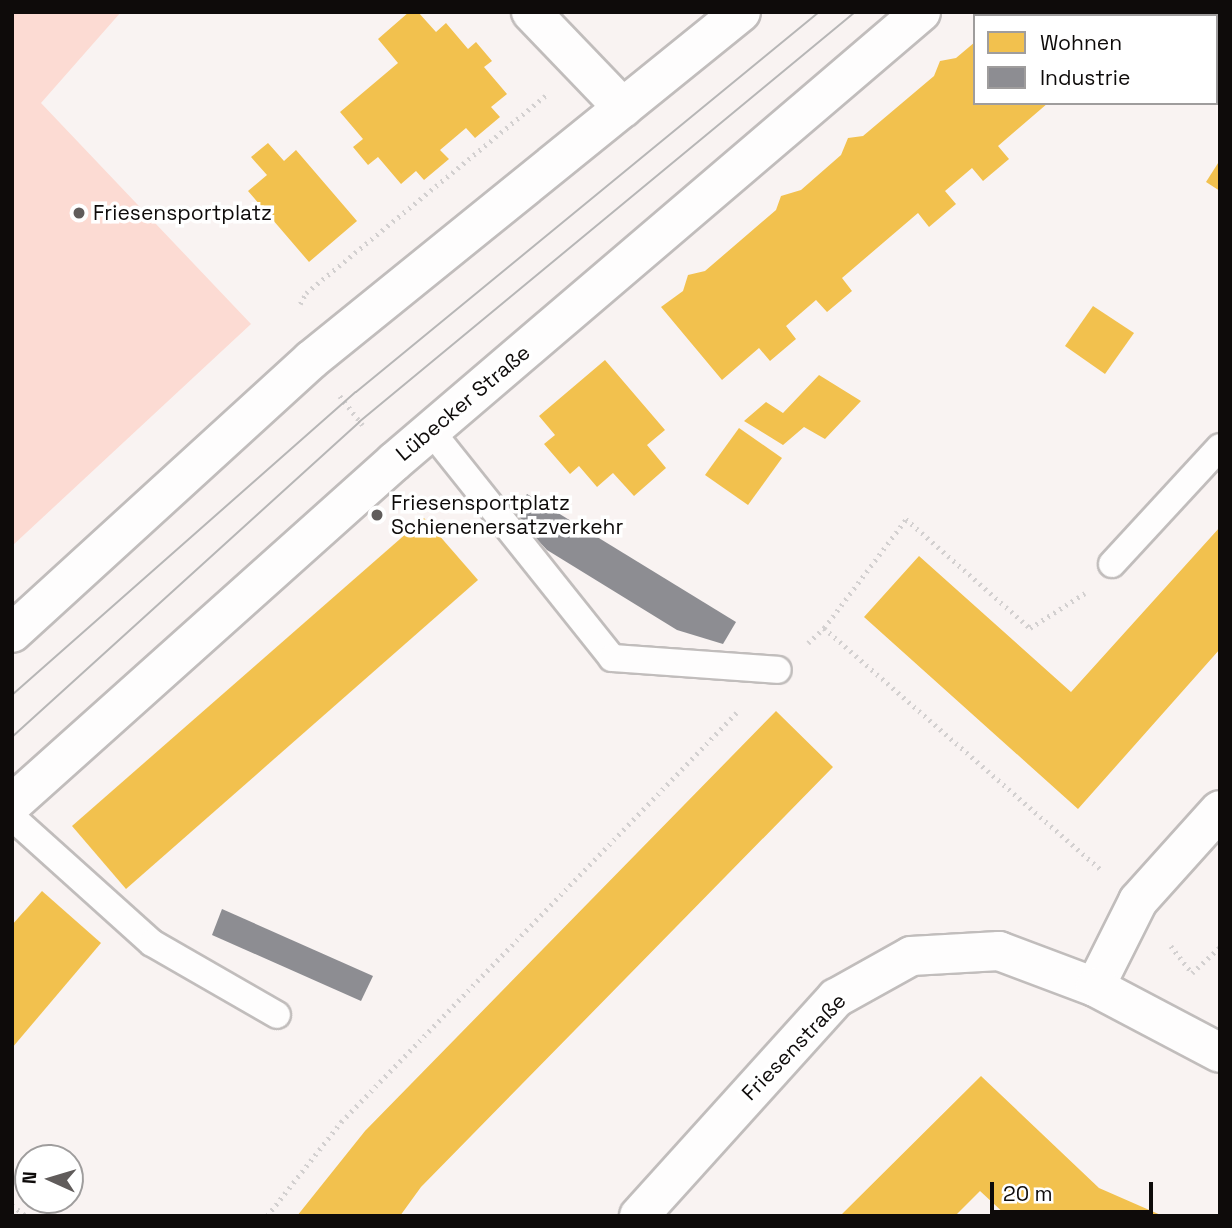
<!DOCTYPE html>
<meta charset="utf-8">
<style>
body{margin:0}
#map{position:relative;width:1232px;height:1228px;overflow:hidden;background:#f9f3f2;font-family:"Space Grotesk",sans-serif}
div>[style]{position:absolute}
.green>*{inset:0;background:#fcdbd3}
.homes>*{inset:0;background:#f2c14e}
.industry>*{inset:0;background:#8d8d92}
.path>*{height:4.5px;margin-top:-2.25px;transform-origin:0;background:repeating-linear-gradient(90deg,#d3d0d0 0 2px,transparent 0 7px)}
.roads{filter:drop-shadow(2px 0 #c1bdbc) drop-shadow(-2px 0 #c1bdbc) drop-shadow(0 2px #c1bdbc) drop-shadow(0 -2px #c1bdbc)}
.service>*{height:26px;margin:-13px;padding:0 13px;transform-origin:13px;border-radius:13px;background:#fefdfd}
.minor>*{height:38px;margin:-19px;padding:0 19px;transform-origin:19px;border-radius:19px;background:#fefdfd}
.tertiary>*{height:38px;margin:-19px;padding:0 19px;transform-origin:19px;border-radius:19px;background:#fefdfd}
.tram>*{height:2px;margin:-1px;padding:0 1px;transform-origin:1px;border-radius:1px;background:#b7b6b6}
.dots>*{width:19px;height:19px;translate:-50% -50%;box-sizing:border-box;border:4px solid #fff;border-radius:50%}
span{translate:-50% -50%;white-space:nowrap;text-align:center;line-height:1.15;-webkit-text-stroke:7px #fff;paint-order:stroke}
.poi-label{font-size:21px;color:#0e0b0a}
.left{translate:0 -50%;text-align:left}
.street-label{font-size:21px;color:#0e0b0a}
.frame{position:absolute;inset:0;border:14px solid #0e0b0a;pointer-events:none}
.legend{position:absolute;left:973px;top:14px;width:245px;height:91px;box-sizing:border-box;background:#fff;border:2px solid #9f9d9d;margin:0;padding:9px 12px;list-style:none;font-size:21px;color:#0e0b0a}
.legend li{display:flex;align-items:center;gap:14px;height:35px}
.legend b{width:35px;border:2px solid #9f9d9d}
.north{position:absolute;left:14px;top:1144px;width:70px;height:70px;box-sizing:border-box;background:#fff;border:2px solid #9f9d9d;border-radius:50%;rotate:274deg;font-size:19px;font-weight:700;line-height:28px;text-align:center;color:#0e0b0a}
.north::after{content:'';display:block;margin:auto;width:24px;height:32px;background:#605c5b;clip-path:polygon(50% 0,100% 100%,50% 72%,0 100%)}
.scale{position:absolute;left:990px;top:1182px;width:163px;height:32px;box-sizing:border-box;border:4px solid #0e0b0a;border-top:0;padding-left:9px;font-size:21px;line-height:24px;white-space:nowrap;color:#0e0b0a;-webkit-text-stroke:5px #fff;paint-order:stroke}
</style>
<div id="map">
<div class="green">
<div style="clip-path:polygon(12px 12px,121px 12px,41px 103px,251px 324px,12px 546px)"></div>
</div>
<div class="homes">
<div style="clip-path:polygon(409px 12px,418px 12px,436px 32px,446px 23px,468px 49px,476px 42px,492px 61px,484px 67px,507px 94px,491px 107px,500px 117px,475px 138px,466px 128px,440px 150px,449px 159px,424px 180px,416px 171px,401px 184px,378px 157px,368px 165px,353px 147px,363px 139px,340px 112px,398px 63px,378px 39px)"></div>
<div style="clip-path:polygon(1000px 12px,1162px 12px,1165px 16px,999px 16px)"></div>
<div style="clip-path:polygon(1220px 12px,1220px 70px,1216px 68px)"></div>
<div style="clip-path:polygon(975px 42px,975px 103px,1048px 103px,998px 146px,1009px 159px,983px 181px,972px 168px,945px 191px,956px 204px,929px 227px,918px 213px,842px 278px,852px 291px,827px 312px,816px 300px,786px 326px,796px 339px,770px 361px,759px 348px,722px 380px,661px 307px,683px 291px,688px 275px,705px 271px,776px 210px,781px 196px,801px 190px,841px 155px,848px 138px,863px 136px,934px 76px,940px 61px,956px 58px)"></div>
<div style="clip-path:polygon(268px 143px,284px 161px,296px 150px,357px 221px,309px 262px,248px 191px,267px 175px,251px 157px)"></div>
<div style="clip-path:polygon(1220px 160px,1220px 191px,1206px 182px)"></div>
<div style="clip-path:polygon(1093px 306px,1134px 333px,1105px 374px,1065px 346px)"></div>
<div style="clip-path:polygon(605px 360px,665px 430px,647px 445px,666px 468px,634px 496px,613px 473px,597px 487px,579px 466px,570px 474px,544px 444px,555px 435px,539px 416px)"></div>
<div style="clip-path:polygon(819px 375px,861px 401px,825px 439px,804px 427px,783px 445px,744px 421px,766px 402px,783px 413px)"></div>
<div style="clip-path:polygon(739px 428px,782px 458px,748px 505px,705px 475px)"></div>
<div style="clip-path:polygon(424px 518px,478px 580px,126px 889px,72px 826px)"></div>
<div style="clip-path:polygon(1220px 527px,1220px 649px,1078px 809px,864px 617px,919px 556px,1071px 692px)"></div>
<div style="clip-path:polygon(776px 711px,833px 767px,421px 1187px,400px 1216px,297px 1216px,365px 1131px)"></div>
<div style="clip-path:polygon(42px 891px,101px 943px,12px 1048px,12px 925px)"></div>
<div style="clip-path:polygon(981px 1076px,1099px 1188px,1163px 1216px,1007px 1216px,980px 1191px,955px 1216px,840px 1216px)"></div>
</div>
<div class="industry">
<div style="clip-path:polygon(527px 494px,736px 622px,723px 644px,677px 630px,547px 550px,514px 515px)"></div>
<div style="clip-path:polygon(222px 909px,373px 976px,361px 1001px,212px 935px)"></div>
</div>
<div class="path">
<div style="left:300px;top:304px;width:13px;rotate:-61deg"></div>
<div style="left:306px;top:293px;width:311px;rotate:-39.5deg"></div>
<div style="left:340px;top:396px;width:37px;rotate:52deg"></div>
<div style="left:824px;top:628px;width:136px;rotate:-53deg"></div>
<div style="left:906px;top:519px;width:165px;rotate:41.3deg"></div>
<div style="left:1030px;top:628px;width:65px;rotate:-32.5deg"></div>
<div style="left:808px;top:643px;width:22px;rotate:-43deg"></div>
<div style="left:824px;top:628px;width:368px;rotate:41.1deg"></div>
<div style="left:1171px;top:946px;width:34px;rotate:52deg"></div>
<div style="left:1192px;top:973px;width:38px;rotate:-43deg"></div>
<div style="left:12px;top:1205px;width:18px;rotate:38deg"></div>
<div style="left:267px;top:1216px;width:120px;rotate:-51.8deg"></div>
<div style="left:341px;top:1122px;width:573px;rotate:-45.99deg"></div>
</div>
<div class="roads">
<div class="service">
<div style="left:431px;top:431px;width:290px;rotate:51.4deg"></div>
<div style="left:612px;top:658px;width:166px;rotate:4.1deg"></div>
<div style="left:1112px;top:564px;width:159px;rotate:-47.3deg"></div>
<div style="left:12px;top:817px;width:188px;rotate:42deg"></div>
<div style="left:152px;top:943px;width:144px;rotate:29.9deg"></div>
</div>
<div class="minor">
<div style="left:531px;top:12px;width:133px;rotate:46.2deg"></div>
<div style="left:1095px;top:987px;width:96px;rotate:-63.4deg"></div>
<div style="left:1138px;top:901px;width:122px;rotate:-48deg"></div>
<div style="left:639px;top:1216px;width:294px;rotate:-47.9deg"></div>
<div style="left:836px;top:998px;width:86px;rotate:-29.2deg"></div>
<div style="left:911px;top:956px;width:88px;rotate:-3.3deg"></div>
<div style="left:999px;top:951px;width:103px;rotate:20.6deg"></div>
<div style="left:1095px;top:987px;width:141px;rotate:27.8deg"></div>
</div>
<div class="tertiary">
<div style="left:12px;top:633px;width:405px;rotate:-42.4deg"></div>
<div style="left:311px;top:360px;width:553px;rotate:-38.98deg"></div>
<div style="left:12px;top:804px;width:513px;rotate:-41.84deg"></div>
<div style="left:394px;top:462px;width:693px;rotate:-40.49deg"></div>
</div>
</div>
<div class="tram">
<div style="left:12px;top:695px;width:458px;rotate:-41.4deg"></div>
<div style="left:356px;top:392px;width:599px;rotate:-39.38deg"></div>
<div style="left:12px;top:737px;width:469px;rotate:-42.2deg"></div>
<div style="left:359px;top:422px;width:644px;rotate:-39.58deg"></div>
</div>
<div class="dots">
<div style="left:79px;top:213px;background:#605c5b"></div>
<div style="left:377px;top:515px;background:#605c5b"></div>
</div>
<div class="poi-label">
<span class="left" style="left:93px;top:213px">Friesensportplatz</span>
<span class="left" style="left:391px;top:515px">Friesensportplatz<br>Schienenersatzverkehr</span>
</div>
<div class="street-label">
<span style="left:463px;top:403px;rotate:-40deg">Lübecker Straße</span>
<span style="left:794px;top:1047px;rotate:-46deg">Friesenstraße</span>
</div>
<div class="frame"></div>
<ul class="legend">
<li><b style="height:19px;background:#f2c14e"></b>Wohnen</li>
<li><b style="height:19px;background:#8d8d92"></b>Industrie</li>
</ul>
<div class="north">N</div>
<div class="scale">20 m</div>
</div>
